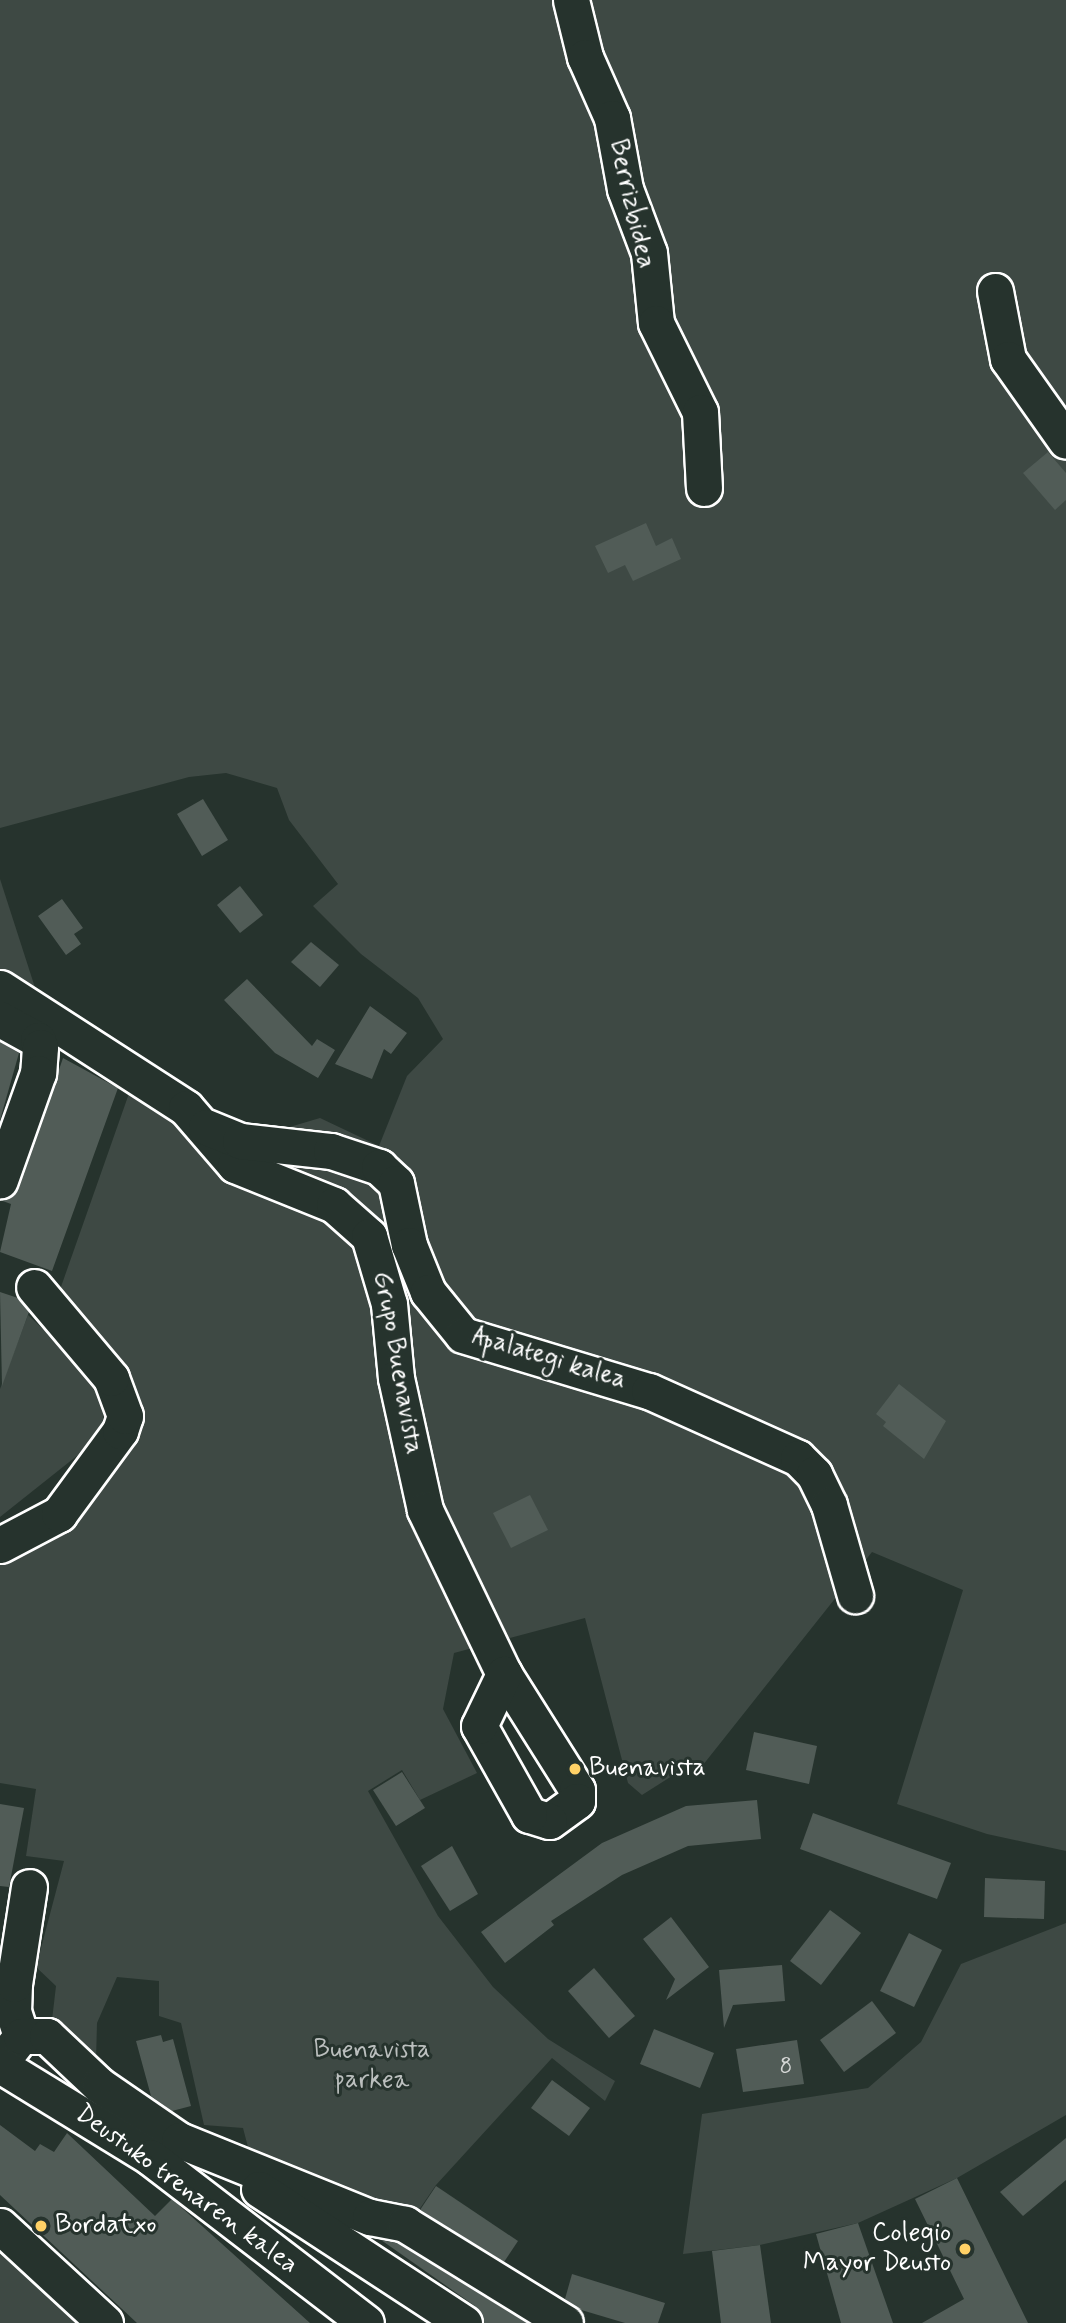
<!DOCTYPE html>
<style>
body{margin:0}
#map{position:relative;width:1066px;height:2323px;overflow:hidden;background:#26332d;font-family:Mynerve,sans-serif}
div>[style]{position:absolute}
.green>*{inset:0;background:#3e4944}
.building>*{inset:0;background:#515c57}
.roads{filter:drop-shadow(2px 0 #fff) drop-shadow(-2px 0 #fff) drop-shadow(0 2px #fff) drop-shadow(0 -2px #fff)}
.minor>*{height:35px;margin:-17.5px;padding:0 17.5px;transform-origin:17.5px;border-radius:17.5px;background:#26332d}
.dots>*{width:19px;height:19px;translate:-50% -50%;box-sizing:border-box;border:4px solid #26332d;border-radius:50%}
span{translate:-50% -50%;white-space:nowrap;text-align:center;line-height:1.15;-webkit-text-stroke:6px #26332d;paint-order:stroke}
.number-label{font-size:23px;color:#d4d6d5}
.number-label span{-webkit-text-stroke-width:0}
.street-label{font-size:26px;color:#fff}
.poi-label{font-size:26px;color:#fff}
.left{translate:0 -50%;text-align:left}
.right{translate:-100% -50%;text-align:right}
.park-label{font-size:26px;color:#bbbfbe}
</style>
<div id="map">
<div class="green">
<div style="clip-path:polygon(0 0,1066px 0,1066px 1851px,987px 1834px,897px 1804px,963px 1590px,872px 1552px,695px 1775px,683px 1769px,642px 1795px,628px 1783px,585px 1618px,454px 1653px,443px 1709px,477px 1773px,420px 1800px,402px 1770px,368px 1791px,438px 1916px,493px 1987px,548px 2039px,615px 2081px,605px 2101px,552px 2058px,436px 2185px,410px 2223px,249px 2151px,243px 2128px,204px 2125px,181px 2023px,159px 2016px,159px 1981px,117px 1977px,97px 2023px,96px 2061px,52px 2020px,56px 1986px,36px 1967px,64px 1861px,26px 1856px,36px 1789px,0 1783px,0 1555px,25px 1516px,123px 1439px,56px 1301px,139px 1065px,216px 1115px,266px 1134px,320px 1118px,379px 1146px,407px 1076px,443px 1039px,418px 998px,361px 954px,313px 906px,338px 884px,289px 820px,277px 788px,226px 773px,189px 777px,0 828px)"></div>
<div style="clip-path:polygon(0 879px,39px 1000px,0 972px)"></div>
<div style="clip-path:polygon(28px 1315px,102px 1384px,106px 1407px,101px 1427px,78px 1455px,0 1517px,0 1389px)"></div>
<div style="clip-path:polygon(1066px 1923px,1066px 2115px,957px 2178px,858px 2223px,760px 2245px,683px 2254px,702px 2114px,868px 2088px,921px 2042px,961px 1964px)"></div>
<div style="clip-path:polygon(0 2246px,85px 2323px,0 2323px)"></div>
</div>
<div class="building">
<div style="clip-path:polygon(1048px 452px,1066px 473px,1066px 500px,1055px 510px,1023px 473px)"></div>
<div style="clip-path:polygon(646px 523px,656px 546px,672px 538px,681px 559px,633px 581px,625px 565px,608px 573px,595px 546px)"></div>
<div style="clip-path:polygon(203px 799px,228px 840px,202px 856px,177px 814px)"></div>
<div style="clip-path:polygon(240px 886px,263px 915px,240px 933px,217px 905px)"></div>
<div style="clip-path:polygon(62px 899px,83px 928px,74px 934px,81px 944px,66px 955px,38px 916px)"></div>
<div style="clip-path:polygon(311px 942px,339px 965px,320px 987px,291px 962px)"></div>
<div style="clip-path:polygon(247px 979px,312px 1046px,317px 1039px,335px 1050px,318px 1078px,275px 1053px,224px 1000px)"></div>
<div style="clip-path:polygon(370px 1006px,407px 1033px,391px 1054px,384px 1049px,372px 1079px,335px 1064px)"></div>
<div style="clip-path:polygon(0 1042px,19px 1053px,0 1120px)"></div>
<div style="clip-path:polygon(63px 1058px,118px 1088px,52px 1271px,0 1252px,11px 1204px,0 1200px,19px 1187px)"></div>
<div style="clip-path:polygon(0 1292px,18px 1298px,29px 1312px,2px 1386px)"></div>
<div style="clip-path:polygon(899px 1384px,946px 1421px,924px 1459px,883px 1426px,886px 1422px,876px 1414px)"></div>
<div style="clip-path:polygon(530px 1495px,548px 1530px,511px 1548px,493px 1513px)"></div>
<div style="clip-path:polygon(754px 1732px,817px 1746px,809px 1784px,746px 1770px)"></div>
<div style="clip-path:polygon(402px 1772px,425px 1808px,396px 1826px,373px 1790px)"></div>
<div style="clip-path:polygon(757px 1800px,761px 1839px,688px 1846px,622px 1875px,551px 1921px,554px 1925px,505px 1963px,481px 1932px,602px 1843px,686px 1806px)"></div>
<div style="clip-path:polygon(0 1804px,24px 1808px,9px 1887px,0 1886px)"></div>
<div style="clip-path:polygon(813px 1813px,951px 1863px,937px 1899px,800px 1849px)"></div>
<div style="clip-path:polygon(452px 1846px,478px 1894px,450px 1911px,421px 1866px)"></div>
<div style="clip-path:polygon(985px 1878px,1045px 1881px,1044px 1919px,984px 1917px)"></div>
<div style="clip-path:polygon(830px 1910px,861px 1933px,821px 1985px,790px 1961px)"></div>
<div style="clip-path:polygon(671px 1917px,709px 1967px,666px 2000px,675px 1979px,643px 1939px)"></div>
<div style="clip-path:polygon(909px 1933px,942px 1950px,914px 2007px,880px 1991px)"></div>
<div style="clip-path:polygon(782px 1965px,785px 2001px,733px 2005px,724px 2028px,719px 1970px)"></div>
<div style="clip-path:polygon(594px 1968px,635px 2016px,609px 2038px,568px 1991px)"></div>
<div style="clip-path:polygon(872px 2001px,896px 2033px,844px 2072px,820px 2040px)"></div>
<div style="clip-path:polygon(654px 2029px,714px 2053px,700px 2088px,640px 2064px)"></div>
<div style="clip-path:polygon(161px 2035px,163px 2042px,173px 2039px,191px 2106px,172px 2111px,151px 2096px,136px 2041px)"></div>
<div style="clip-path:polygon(797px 2040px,804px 2084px,743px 2092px,736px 2049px)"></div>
<div style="clip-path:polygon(552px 2080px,590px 2108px,569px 2136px,531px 2108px)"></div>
<div style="clip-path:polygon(0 2125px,35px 2151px,40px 2144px,54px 2152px,67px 2133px,155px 2216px,172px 2199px,310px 2323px,137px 2323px,0 2195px)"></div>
<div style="clip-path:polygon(1066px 2138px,1066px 2180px,1023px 2216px,1000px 2192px)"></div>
<div style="clip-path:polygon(957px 2178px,1028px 2323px,922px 2323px,964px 2299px,915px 2199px)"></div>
<div style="clip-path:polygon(436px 2186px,518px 2241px,504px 2262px,420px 2210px)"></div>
<div style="clip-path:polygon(858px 2223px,893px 2323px,841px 2323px,816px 2234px)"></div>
<div style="clip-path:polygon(381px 2240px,397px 2243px,527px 2323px,484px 2323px,475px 2306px)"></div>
<div style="clip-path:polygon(760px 2245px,771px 2323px,721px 2323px,712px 2251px)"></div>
<div style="clip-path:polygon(572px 2274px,665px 2303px,658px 2323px,625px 2323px,578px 2309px,565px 2299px)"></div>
</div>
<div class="roads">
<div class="minor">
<div style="left:571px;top:0;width:59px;rotate:76.2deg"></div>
<div style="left:585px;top:57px;width:67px;rotate:66.1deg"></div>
<div style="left:612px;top:118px;width:72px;rotate:79.6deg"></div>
<div style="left:625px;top:189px;width:68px;rotate:69.4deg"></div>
<div style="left:649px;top:253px;width:70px;rotate:84.3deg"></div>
<div style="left:656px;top:323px;width:99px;rotate:63.7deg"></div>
<div style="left:700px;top:412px;width:76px;rotate:87deg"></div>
<div style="left:995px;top:291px;width:69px;rotate:79.2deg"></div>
<div style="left:1008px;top:359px;width:100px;rotate:54.7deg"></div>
<div style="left:0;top:988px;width:221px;rotate:32.8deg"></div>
<div style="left:186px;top:1108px;width:75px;rotate:49.3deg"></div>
<div style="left:235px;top:1165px;width:107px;rotate:22deg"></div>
<div style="left:334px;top:1205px;width:47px;rotate:41.5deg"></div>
<div style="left:369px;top:1236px;width:71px;rotate:73.6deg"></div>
<div style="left:389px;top:1304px;width:74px;rotate:84.6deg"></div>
<div style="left:396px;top:1378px;width:135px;rotate:77.6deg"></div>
<div style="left:425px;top:1510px;width:182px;rotate:64.3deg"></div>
<div style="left:504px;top:1674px;width:137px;rotate:57.8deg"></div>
<div style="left:577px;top:1790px;width:11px;rotate:90deg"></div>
<div style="left:577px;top:1801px;width:34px;rotate:144deg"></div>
<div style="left:549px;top:1821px;width:21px;rotate:-163deg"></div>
<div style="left:529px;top:1815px;width:102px;rotate:-119.3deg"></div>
<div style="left:479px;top:1726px;width:58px;rotate:-64.3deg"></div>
<div style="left:0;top:1019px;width:43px;rotate:28.9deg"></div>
<div style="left:38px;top:1040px;width:7px;rotate:74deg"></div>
<div style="left:40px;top:1047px;width:26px;rotate:94deg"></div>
<div style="left:38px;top:1073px;width:114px;rotate:109.6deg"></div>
<div style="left:206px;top:1127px;width:37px;rotate:22deg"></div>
<div style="left:240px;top:1141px;width:92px;rotate:6.3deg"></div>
<div style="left:331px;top:1151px;width:51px;rotate:18.4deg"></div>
<div style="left:379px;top:1167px;width:23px;rotate:43deg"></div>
<div style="left:396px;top:1183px;width:63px;rotate:78.2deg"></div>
<div style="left:409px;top:1245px;width:51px;rotate:68deg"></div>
<div style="left:428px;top:1292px;width:55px;rotate:50.9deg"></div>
<div style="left:463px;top:1335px;width:194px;rotate:16.8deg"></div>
<div style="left:649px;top:1391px;width:163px;rotate:24.2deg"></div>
<div style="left:798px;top:1458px;width:23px;rotate:45deg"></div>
<div style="left:814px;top:1474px;width:34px;rotate:64deg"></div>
<div style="left:829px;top:1505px;width:94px;rotate:73.9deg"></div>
<div style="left:0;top:1545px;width:67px;rotate:-27.7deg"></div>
<div style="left:59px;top:1514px;width:103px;rotate:-53.7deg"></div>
<div style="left:120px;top:1431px;width:16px;rotate:-72deg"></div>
<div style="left:125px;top:1416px;width:40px;rotate:-110.2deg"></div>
<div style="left:111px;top:1378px;width:119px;rotate:-130.2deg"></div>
<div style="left:21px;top:2036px;width:25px;rotate:-108deg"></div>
<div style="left:13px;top:2012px;width:28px;rotate:-88deg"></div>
<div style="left:14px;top:1984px;width:98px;rotate:-81.2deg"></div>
<div style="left:0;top:2063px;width:34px;rotate:-52deg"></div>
<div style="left:21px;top:2036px;width:26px"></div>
<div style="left:47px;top:2036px;width:71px;rotate:43.3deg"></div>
<div style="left:99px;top:2085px;width:97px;rotate:34.5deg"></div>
<div style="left:179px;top:2140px;width:206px;rotate:22deg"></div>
<div style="left:370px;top:2217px;width:36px;rotate:11deg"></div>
<div style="left:405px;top:2224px;width:188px;rotate:31.7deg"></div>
<div style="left:0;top:2065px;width:176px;rotate:31.5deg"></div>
<div style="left:150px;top:2157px;width:272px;rotate:37.5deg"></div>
<div style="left:259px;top:2189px;width:245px;rotate:33.2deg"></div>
<div style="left:0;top:2226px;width:143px;rotate:42.7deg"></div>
</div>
</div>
<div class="dots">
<div style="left:575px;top:1769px;background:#ffd166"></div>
<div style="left:41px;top:2226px;background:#ffd166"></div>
<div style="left:965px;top:2249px;background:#ffd166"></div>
</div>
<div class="number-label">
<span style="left:786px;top:2067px">8</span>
</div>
<div class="street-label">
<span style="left:631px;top:204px;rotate:77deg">Berrizbidea</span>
<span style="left:549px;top:1359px;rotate:17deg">Apalategi kalea</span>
<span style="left:397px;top:1363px;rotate:80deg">Grupo Buenavista</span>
<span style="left:186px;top:2190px;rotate:36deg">Deustuko trenaren kalea</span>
</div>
<div class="poi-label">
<span class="left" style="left:589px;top:1769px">Buenavista</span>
<span class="left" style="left:55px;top:2226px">Bordatxo</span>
<span class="right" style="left:951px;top:2249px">Colegio<br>Mayor Deusto</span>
</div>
<div class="park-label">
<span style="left:372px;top:2066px">Buenavista<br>parkea</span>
</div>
</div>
